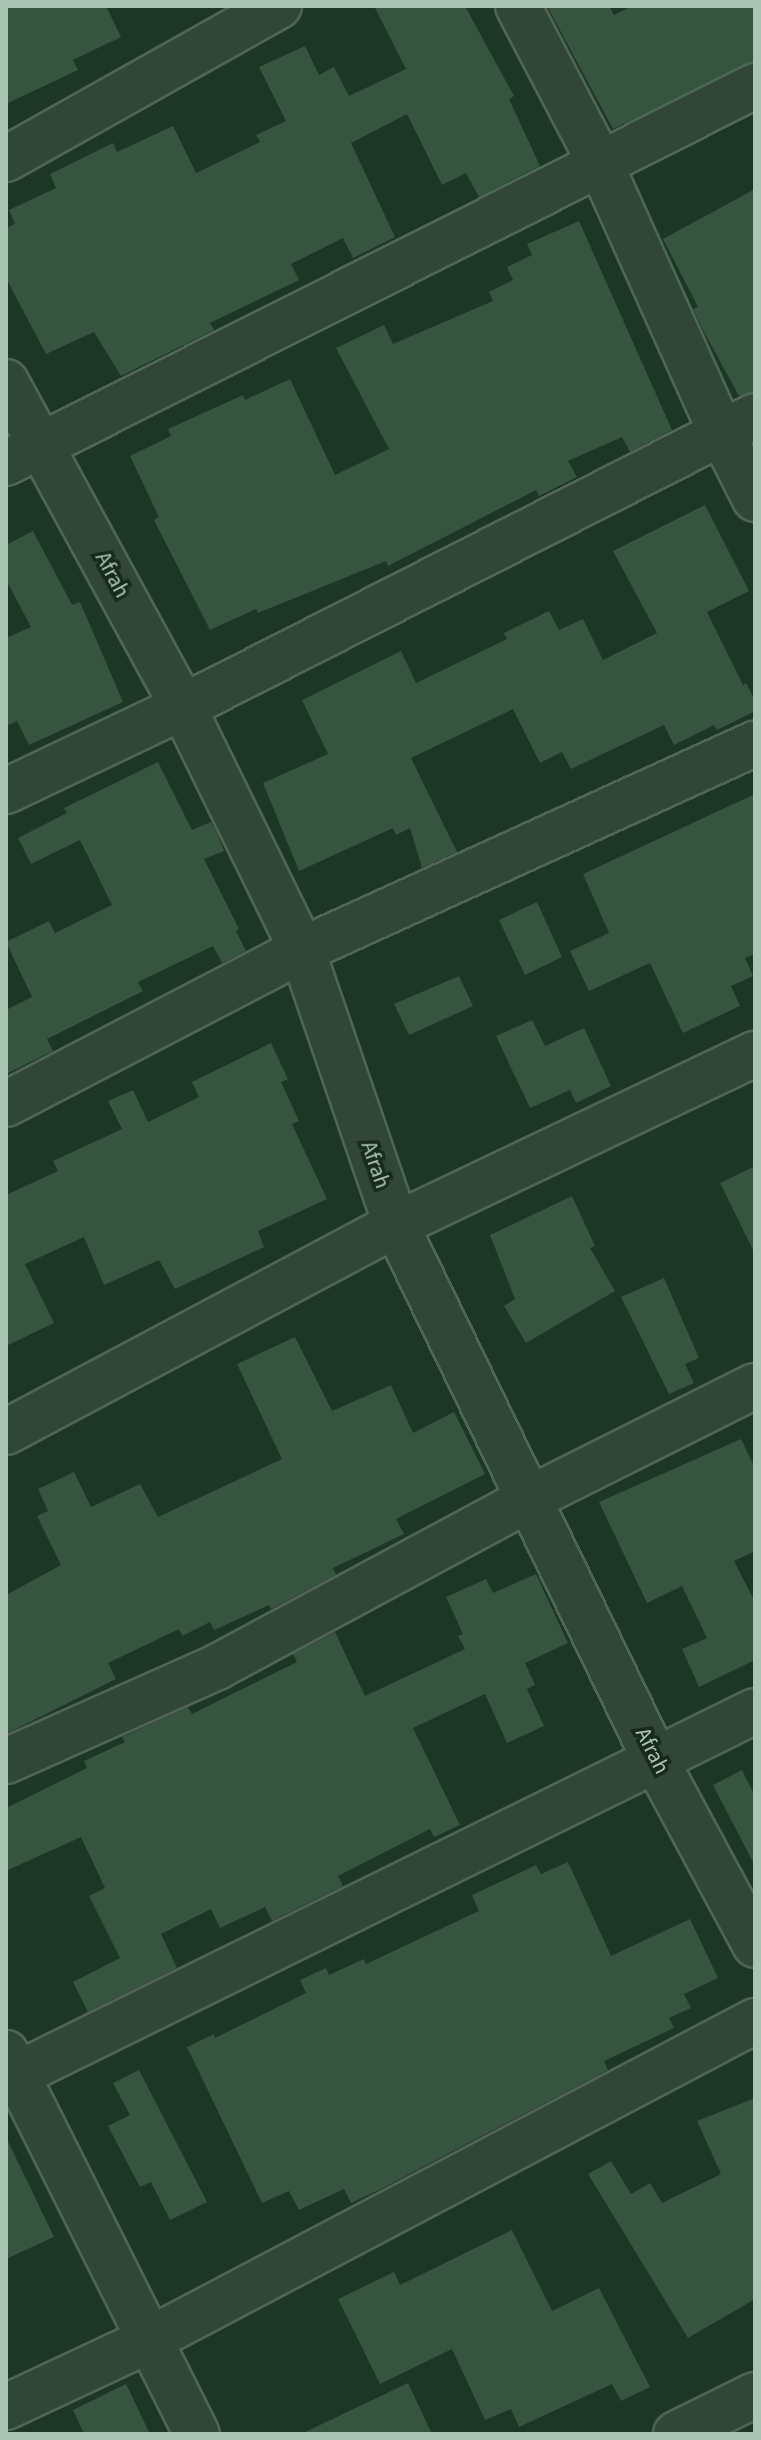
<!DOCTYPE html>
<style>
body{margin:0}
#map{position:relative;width:761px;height:2440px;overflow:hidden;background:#1e3625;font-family:"Source Sans 3",sans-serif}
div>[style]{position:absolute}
.building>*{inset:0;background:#375440}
.roads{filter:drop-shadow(2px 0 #4f6556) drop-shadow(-2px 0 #4f6556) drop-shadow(0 2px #4f6556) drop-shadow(0 -2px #4f6556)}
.minor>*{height:44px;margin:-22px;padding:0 22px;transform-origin:22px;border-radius:22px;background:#314638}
span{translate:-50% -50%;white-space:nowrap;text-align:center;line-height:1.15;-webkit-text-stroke:7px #172a1d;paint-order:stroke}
.street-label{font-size:22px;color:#abc4b4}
.frame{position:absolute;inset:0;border:8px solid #abc4b4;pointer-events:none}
</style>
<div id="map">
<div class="building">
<div style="clip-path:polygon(6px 6px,106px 6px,121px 37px,73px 60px,78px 70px,6px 104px)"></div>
<div style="clip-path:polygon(374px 6px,465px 6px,514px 96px,509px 99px,540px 166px,479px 197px,466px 173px,442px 185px,407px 114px,351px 143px,395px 237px,353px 258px,343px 238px,291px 264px,299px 280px,210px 323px,214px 330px,121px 376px,94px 332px,46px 354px,6px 278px,6px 228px,15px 224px,9px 210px,56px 188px,50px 174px,113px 143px,117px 152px,173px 126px,196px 173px,260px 142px,256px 135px,286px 121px,259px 67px,305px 46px,319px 75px,334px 67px,349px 96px,406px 69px)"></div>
<div style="clip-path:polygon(547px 6px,609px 6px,614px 15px,632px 6px,755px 6px,755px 61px,613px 129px)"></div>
<div style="clip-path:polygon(755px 189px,755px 391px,739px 396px,704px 332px,693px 309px,698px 307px,663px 239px)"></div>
<div style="clip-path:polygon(579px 221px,672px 430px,630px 452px,622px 437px,568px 461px,577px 477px,539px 496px,536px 490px,388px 566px,386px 561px,258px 613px,256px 609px,210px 630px,154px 520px,159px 517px,130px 456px,171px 436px,168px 429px,243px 395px,245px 400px,290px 379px,335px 475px,389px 449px,336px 348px,384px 325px,393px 344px,493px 301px,489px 292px,513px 280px,507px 267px,532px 255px,527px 244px)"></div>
<div style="clip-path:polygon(705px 505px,749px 591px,707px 612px,743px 685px,746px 683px,755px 701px,755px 711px,717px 730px,714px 725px,674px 745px,664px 725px,571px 769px,562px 752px,540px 763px,513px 709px,411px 758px,457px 852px,422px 868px,410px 828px,396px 835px,393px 828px,299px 871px,263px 783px,328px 754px,302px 700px,401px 651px,416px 683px,507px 639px,504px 633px,549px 611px,559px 630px,583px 619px,603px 660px,657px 633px,613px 551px)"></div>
<div style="clip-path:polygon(33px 531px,72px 605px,80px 602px,123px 702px,29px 745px,17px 721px,6px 726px,6px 638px,31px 627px,6px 580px,6px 545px)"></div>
<div style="clip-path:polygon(158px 762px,192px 830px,211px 822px,217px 833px,224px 851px,204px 859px,239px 929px,236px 931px,246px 951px,222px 963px,213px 946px,138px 982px,143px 991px,47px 1039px,53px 1051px,6px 1074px,6px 1010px,32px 997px,6px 942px,49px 921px,55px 933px,112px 905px,80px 840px,31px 864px,18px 838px,67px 813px,64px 808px)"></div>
<div style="clip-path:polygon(755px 794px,755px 954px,745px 958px,753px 976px,731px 986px,740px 1006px,683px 1033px,650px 963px,589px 991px,570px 951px,609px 933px,583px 874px)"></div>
<div style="clip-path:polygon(537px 902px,562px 957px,525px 975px,499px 920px)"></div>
<div style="clip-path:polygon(459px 976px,473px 1006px,409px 1035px,394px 1004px)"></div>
<div style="clip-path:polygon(532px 1020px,545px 1046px,584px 1028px,611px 1086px,576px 1103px,570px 1090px,530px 1108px,496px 1036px)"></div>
<div style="clip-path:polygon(271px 1043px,288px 1079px,281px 1082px,299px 1121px,292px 1124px,327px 1199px,258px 1231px,264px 1247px,175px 1289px,159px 1260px,104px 1285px,84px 1237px,25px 1264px,54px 1323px,6px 1346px,6px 1195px,58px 1171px,53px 1161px,122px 1129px,108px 1101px,133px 1090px,148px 1122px,199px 1097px,192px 1082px)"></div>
<div style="clip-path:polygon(755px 1166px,755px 1254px,720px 1183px)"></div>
<div style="clip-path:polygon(572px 1196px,595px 1246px,590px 1248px,615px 1291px,526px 1343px,504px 1306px,515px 1299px,490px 1235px)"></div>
<div style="clip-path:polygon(664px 1278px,699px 1358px,685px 1364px,694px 1383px,669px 1394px,621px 1297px)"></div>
<div style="clip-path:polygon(295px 1337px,332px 1411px,391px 1385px,413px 1433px,454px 1412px,485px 1474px,396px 1519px,404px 1534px,333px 1568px,336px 1575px,271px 1609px,269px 1605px,214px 1630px,210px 1622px,182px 1636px,179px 1629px,108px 1663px,116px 1679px,6px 1734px,6px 1595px,61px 1565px,37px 1516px,48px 1511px,38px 1489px,74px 1472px,91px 1507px,140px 1484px,158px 1517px,282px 1459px,237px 1364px)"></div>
<div style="clip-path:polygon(741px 1439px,755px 1468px,755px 1551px,734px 1561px,755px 1602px,755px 1660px,699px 1687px,682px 1649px,707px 1638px,682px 1586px,647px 1603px,599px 1502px)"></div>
<div style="clip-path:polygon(536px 1574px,568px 1643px,525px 1663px,535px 1685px,527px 1689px,544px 1726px,507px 1743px,485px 1694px,413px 1728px,460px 1825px,434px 1837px,430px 1829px,338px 1876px,343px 1886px,272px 1921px,265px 1907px,220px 1928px,211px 1909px,161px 1934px,177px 1968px,88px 2012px,73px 1982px,120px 1958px,89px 1896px,105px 1888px,81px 1837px,6px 1871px,6px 1808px,87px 1768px,84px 1761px,125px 1742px,122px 1737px,188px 1707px,192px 1714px,297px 1662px,293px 1654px,335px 1632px,365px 1696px,465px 1649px,458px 1636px,463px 1634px,446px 1597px,486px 1579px,493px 1593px)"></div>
<div style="clip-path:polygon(742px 1770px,755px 1796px,755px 1866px,713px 1785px)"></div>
<div style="clip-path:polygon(568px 1862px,611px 1956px,690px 1919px,718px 1978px,684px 1994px,691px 2008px,669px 2018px,674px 2028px,604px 2061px,608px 2070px,381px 2189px,351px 2203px,344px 2189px,299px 2210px,289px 2191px,262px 2203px,187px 2047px,214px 2034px,215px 2038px,306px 1993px,300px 1980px,326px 1968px,329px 1975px,364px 1959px,366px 1964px,479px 1911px,472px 1895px,536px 1865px,541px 1874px)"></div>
<div style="clip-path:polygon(139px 2070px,207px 2202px,170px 2220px,151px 2182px,140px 2187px,108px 2126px,130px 2115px,113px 2083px)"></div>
<div style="clip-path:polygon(755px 2098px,755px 2299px,688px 2338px,588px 2174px,611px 2161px,631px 2194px,650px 2183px,662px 2203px,721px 2174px,697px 2121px)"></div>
<div style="clip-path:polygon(6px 2137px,54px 2237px,6px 2259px)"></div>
<div style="clip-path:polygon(512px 2230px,552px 2311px,599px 2288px,650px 2387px,621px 2401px,612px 2384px,519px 2427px,511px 2409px,485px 2420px,452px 2349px,380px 2384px,338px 2299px,394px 2272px,400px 2285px)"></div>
<div style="clip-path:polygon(408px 2383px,432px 2434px,301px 2434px)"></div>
<div style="clip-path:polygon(126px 2384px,150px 2434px,84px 2434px,73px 2410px)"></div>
</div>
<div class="roads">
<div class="minor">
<div style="left:518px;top:6px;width:177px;rotate:62.4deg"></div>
<div style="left:600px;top:163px;width:295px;rotate:65.8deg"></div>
<div style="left:721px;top:432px;width:75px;rotate:63.1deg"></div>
<div style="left:6px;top:159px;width:313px;rotate:-29.3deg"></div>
<div style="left:6px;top:382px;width:370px;rotate:61.4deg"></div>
<div style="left:183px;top:707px;width:271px;rotate:63.9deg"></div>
<div style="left:302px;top:950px;width:291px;rotate:71.1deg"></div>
<div style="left:396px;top:1225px;width:593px;rotate:64.13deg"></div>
<div style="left:655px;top:1759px;width:211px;rotate:61.7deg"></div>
<div style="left:6px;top:463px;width:839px;rotate:-26.72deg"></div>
<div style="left:6px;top:791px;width:196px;rotate:-25.4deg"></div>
<div style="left:183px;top:707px;width:642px;rotate:-26.96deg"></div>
<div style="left:6px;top:1104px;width:334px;rotate:-27.5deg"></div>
<div style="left:302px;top:950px;width:498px;rotate:-24.5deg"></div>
<div style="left:6px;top:1432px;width:442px;rotate:-28deg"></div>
<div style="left:396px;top:1225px;width:398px;rotate:-25.5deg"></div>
<div style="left:6px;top:1761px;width:231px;rotate:-24deg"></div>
<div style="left:217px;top:1667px;width:357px;rotate:-28.3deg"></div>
<div style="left:531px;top:1498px;width:250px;rotate:-26.6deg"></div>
<div style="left:6px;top:2053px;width:426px;rotate:63.4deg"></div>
<div style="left:6px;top:2080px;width:835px;rotate:-26.23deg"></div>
<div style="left:6px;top:2407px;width:158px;rotate:-25.1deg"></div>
<div style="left:149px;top:2340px;width:685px;rotate:-27.76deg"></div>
<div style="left:676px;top:2434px;width:88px;rotate:-26.3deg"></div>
</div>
</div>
<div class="street-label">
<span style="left:112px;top:575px;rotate:62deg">Afrah</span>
<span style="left:375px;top:1165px;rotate:71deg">Afrah</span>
<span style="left:652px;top:1751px;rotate:63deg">Afrah</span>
</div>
<div class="frame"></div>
</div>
